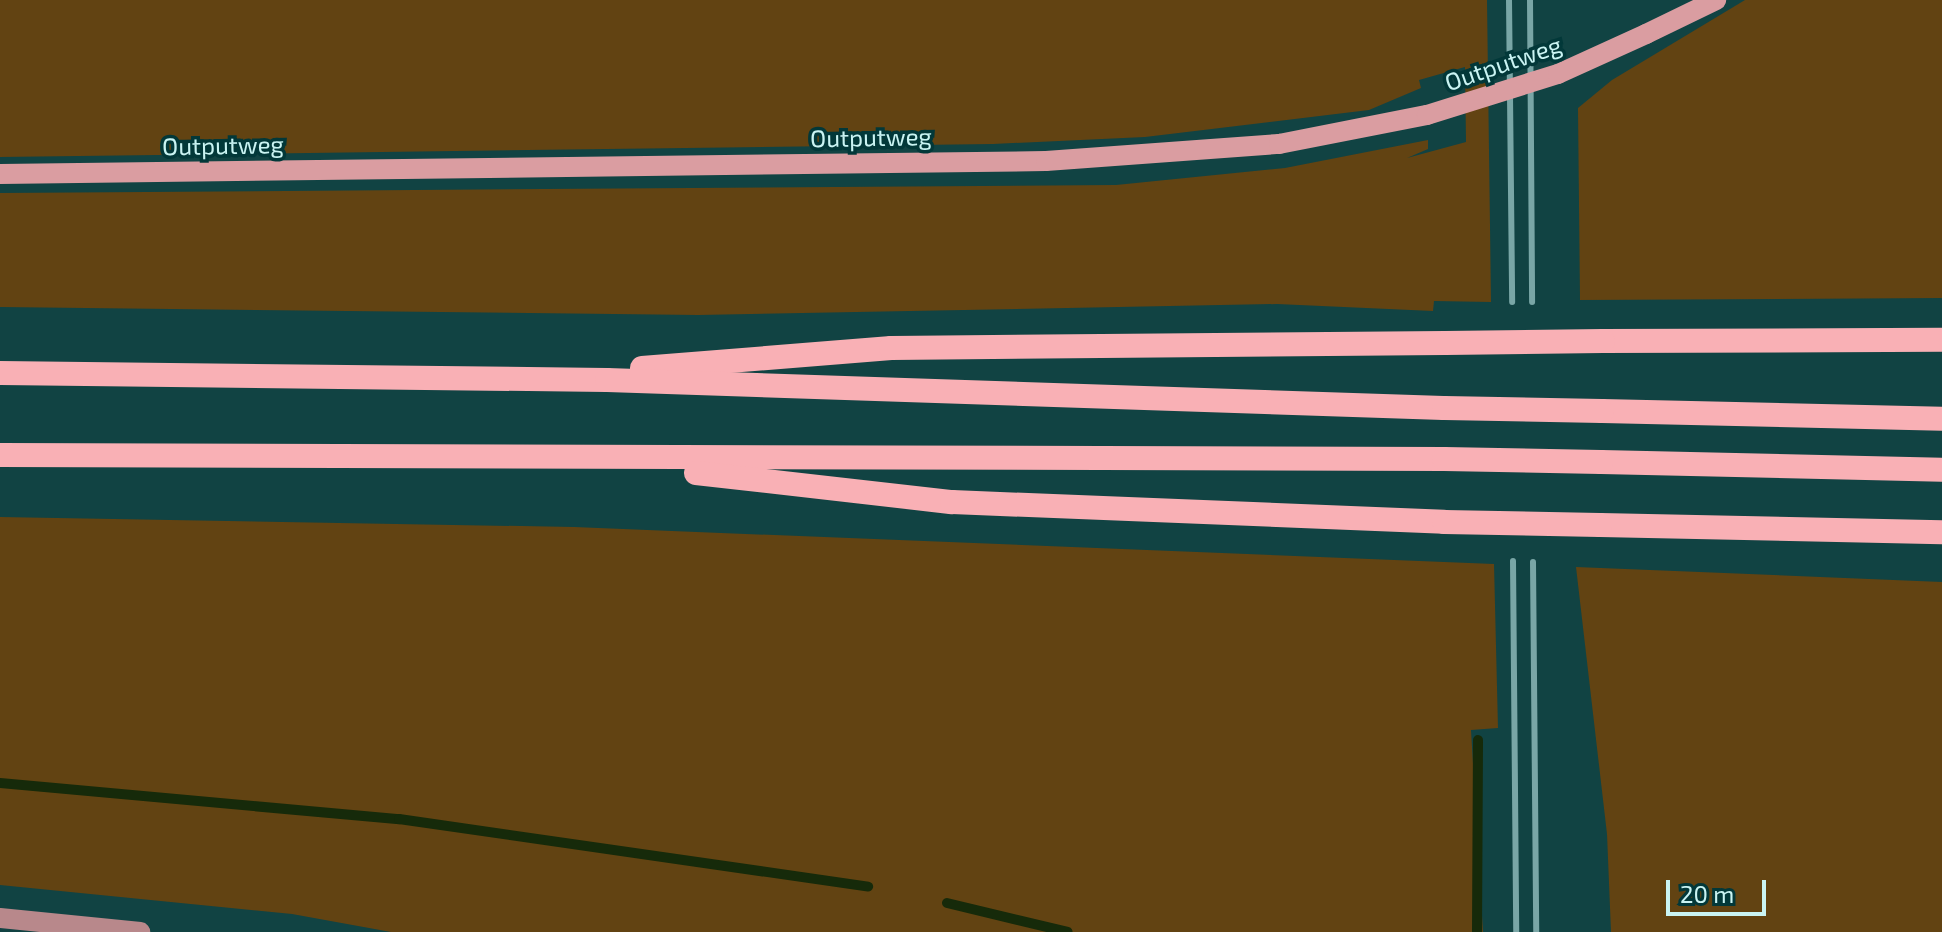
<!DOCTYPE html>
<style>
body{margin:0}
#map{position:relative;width:1942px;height:932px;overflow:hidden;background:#114343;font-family:"Exo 2",sans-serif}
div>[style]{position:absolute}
.green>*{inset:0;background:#624312}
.stream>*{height:10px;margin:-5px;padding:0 5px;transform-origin:5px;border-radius:5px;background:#162a0a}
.secondary>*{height:20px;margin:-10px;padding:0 10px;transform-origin:10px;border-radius:10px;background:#b8888b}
.primary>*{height:20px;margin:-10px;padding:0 10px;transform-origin:10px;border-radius:10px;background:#da9da1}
.highway>*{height:24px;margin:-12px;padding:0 12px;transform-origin:12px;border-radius:12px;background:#f9b0b5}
.rail>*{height:6px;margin:-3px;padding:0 3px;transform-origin:3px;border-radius:3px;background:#79a6a6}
.primary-bridge>*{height:20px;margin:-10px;padding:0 10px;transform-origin:10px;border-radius:10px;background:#da9da1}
.highway-bridge>*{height:24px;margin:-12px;padding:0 12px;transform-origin:12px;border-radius:12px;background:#f9b0b5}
span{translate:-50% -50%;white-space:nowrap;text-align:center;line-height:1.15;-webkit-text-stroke:7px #023839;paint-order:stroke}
.street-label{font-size:24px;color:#caf4f3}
.scale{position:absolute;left:1666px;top:880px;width:100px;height:36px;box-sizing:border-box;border:4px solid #caf4f3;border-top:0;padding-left:10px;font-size:24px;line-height:28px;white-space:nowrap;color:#caf4f3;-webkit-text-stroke:6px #023839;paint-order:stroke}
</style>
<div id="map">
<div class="green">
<div style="clip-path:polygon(0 0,1487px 0,1491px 302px,1434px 301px,1433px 311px,1277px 304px,698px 315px,0 307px,0 193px,1116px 185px,1285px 168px,1428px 140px,1428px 149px,1407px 158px,1466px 142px,1465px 67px,1419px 80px,1421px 88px,1369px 110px,1145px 137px,993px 144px,0 157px)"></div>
<div style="clip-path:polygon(1745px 0,1942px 0,1942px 298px,1580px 300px,1578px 108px,1612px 80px)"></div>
<div style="clip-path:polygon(0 517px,574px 527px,1494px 564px,1498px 728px,1471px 730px,1483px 932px,391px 932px,292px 914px,0 885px)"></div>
<div style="clip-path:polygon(1576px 567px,1942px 582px,1942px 932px,1611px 932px,1607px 834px)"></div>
</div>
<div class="stream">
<div style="left:0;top:783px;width:401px;rotate:5.2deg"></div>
<div style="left:399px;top:819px;width:474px;rotate:8.2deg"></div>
<div style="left:947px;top:903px;width:124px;rotate:13.5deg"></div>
<div style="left:1477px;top:932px;width:192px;rotate:-89.7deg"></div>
</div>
<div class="secondary">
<div style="left:0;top:918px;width:141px;rotate:5.7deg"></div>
</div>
<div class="primary">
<div style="left:1646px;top:34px;width:78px;rotate:-25.9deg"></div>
<div style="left:0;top:174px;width:1046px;rotate:-0.71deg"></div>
<div style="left:1046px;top:161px;width:234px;rotate:-4.2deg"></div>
<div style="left:1279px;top:144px;width:151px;rotate:-11.1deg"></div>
</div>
<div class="highway">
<div style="left:1603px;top:341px;width:339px;rotate:-0.2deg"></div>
<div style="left:642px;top:368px;width:250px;rotate:-4.6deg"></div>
<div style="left:891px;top:348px;width:554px;rotate:-0.52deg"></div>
<div style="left:0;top:373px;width:607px;rotate:0.66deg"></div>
<div style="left:607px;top:380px;width:837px;rotate:1.92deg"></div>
<div style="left:1602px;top:411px;width:340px;rotate:1.3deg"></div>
<div style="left:0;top:455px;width:1444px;rotate:0.16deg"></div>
<div style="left:1601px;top:462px;width:341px;rotate:1.3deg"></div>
<div style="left:696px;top:473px;width:258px;rotate:6.5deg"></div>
<div style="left:952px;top:502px;width:492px;rotate:2.3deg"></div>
<div style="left:1600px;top:525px;width:342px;rotate:1.2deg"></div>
</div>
<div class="rail">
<div style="left:1509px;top:0;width:302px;rotate:89.4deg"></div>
<div style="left:1530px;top:0;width:302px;rotate:89.6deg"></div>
<div style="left:1513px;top:561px;width:371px;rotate:89.5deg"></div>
<div style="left:1533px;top:562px;width:370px;rotate:89.5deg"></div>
</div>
<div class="primary-bridge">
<div style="left:1427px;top:115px;width:137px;rotate:-17.4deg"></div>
<div style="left:1558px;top:74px;width:97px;rotate:-24.4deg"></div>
</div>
<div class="highway-bridge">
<div style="left:1445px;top:343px;width:158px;rotate:-0.7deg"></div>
<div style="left:1444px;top:408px;width:158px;rotate:1.1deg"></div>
<div style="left:1444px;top:459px;width:157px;rotate:1.1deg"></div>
<div style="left:1444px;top:522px;width:156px;rotate:1.1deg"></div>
</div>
<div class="street-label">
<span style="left:1503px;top:63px;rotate:-19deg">Outputweg</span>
<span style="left:871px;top:137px;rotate:-1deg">Outputweg</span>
<span style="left:223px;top:145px;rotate:-1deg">Outputweg</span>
</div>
<div class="scale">20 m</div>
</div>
